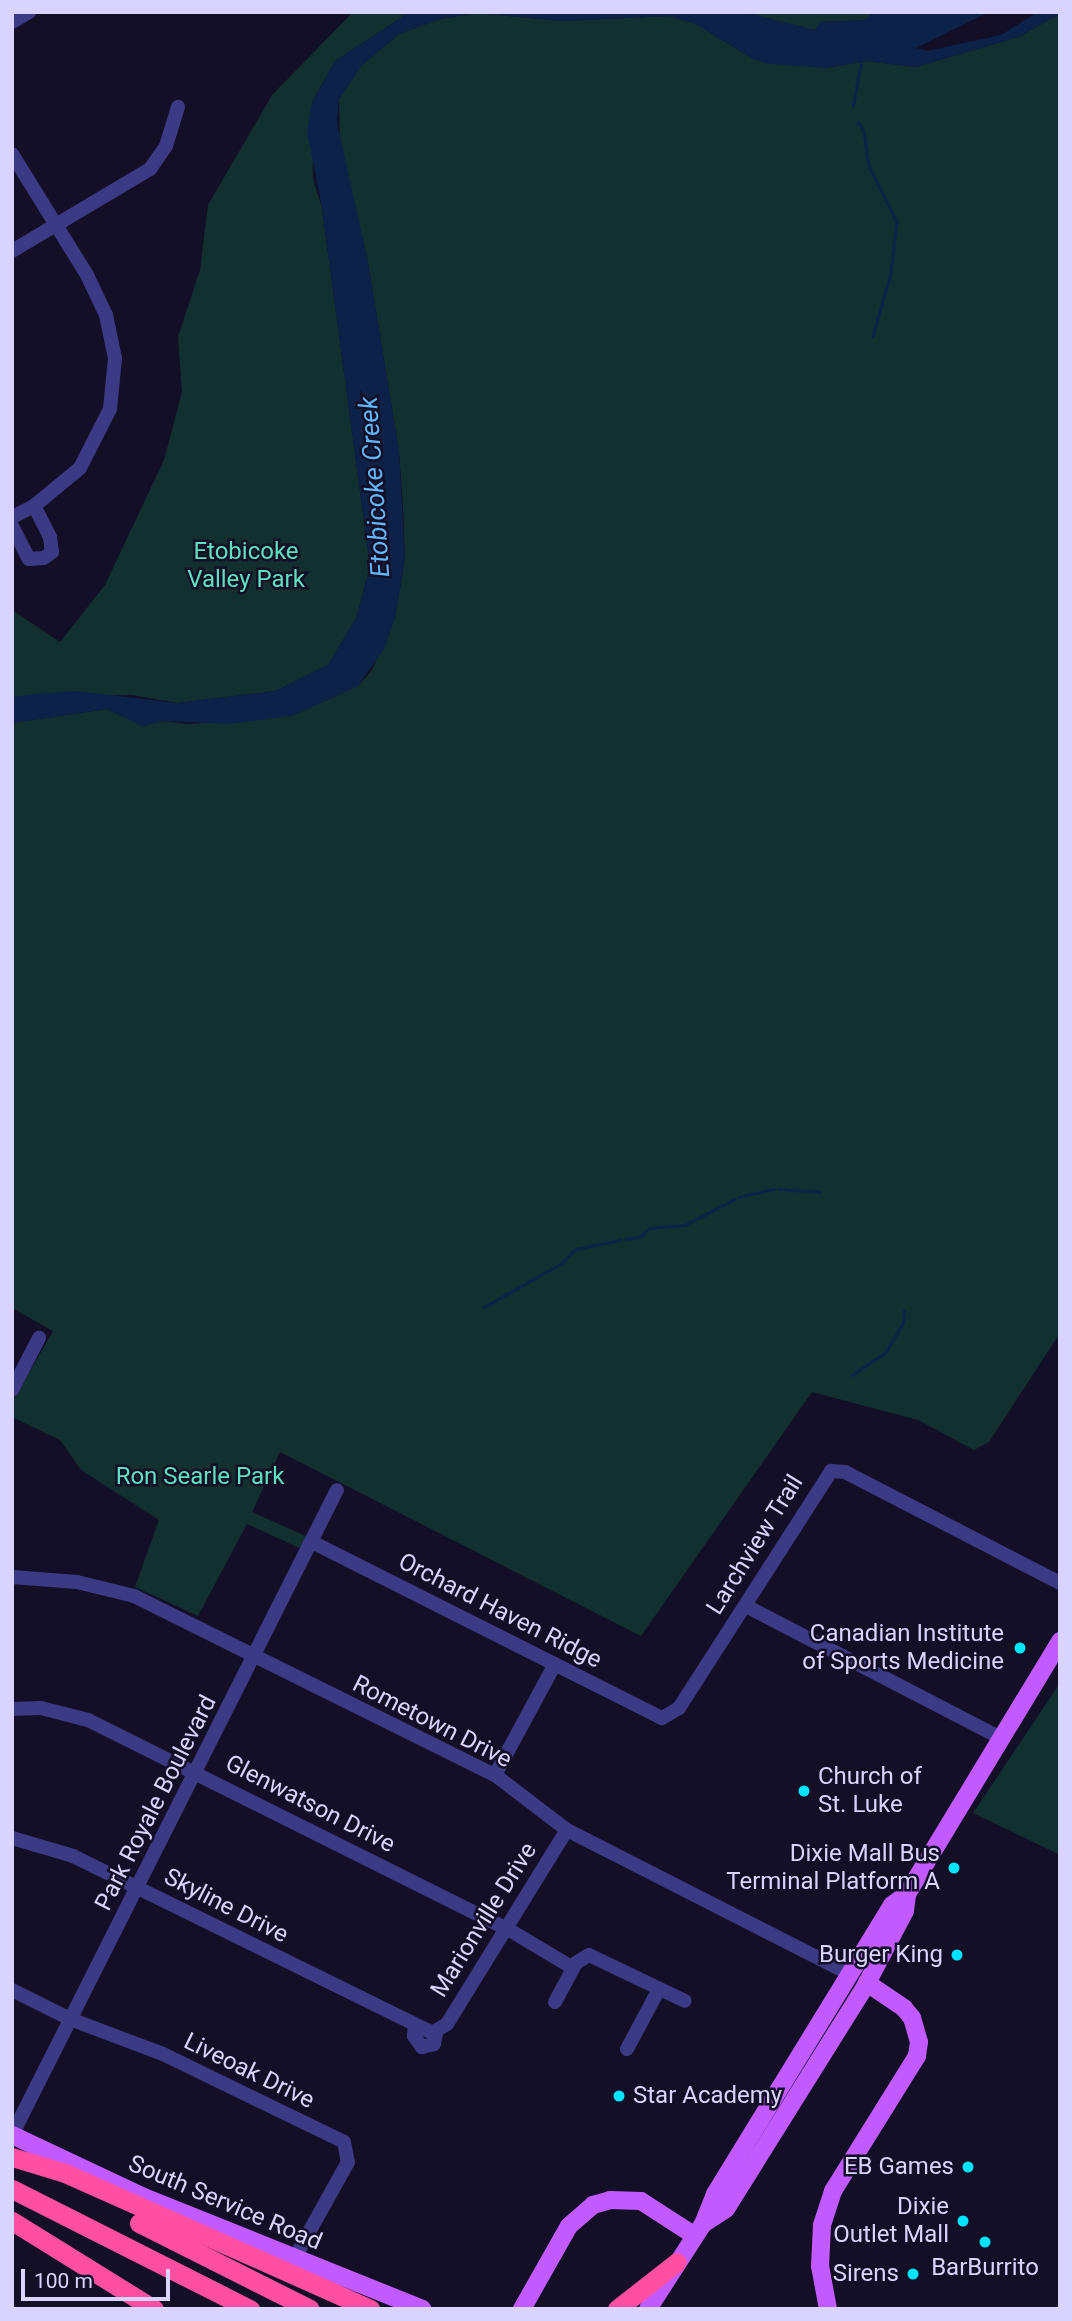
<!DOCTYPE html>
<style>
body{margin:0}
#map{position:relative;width:1072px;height:2321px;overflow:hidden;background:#130f26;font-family:Roboto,sans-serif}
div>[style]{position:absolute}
.green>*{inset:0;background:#12302f}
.water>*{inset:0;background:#0c2248}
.stream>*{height:2.5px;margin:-1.25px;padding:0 1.25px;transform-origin:1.25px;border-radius:1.25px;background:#0c2248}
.minor>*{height:14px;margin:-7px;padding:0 7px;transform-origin:7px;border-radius:7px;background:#3d3a85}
.major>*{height:18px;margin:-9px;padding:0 9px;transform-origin:9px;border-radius:9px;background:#c25bff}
.highway>*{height:19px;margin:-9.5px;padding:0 9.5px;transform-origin:9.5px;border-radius:9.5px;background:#ff4fa3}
.dots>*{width:19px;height:19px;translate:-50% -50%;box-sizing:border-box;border:4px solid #130f26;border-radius:50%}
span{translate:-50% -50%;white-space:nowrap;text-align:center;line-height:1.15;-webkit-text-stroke:5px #130f26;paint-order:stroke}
.park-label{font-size:24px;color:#5fe0c0}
.street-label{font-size:24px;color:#d9d4ff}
.poi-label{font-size:24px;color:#d9d4ff}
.right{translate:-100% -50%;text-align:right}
.left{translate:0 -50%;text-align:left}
.water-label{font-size:26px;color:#62b6ff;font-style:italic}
.frame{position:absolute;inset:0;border:14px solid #d9d4ff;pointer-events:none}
.scale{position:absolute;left:21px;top:2269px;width:149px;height:32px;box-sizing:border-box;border:4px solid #d9d4ff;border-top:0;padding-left:9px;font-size:21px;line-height:24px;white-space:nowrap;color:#d9d4ff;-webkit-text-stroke:5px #130f26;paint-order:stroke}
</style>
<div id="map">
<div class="green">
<div style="clip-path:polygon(353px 12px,410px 12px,335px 61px,312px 102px,313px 179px,322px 208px,370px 566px,357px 616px,329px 664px,276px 691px,177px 703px,131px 695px,12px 697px,12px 610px,60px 642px,105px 585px,164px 460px,182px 392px,178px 337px,200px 270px,208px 205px,272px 95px)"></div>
<div style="clip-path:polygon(743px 12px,874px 12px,866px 20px,821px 22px,815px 30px)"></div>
<div style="clip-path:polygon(477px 13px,562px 21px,669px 16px,696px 24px,753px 59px,826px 68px,867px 61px,916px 67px,1018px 37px,1060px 14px,1060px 1333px,989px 1442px,974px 1450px,918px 1420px,812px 1392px,641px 1636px,280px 1452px,252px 1512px,308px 1537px,302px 1549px,247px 1524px,198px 1616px,135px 1587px,159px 1520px,81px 1470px,60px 1440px,12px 1417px,12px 1403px,53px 1331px,12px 1308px,12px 723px,107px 709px,143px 726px,164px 721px,187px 724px,291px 716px,358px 686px,372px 670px,395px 618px,405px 558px,403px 508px,399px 451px,367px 257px,340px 154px,339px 99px,362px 65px,399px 34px,440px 19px)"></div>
<div style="clip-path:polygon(1060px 1683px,1060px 1855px,973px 1813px)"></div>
</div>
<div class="water">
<div style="clip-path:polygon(410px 12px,743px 12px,815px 30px,821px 22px,866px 20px,874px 12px,989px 12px,916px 48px,927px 51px,1001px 35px,1038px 12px,1060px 14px,1018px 37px,916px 67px,867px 61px,826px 68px,770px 64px,753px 59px,696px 24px,669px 16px,562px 21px,477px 13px,440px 19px,399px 34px,362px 65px,339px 99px,337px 123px,367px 257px,399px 451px,405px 558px,395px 618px,384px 649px,358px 686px,291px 716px,229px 724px,164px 721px,143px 726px,107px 709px,12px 723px,12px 697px,34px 694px,76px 691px,177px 703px,276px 691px,329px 664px,357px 616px,370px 566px,322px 208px,307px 132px,312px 102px,335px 61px)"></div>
</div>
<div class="stream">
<div style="left:853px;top:106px;width:46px;rotate:-79.9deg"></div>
<div style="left:858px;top:122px;width:11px;rotate:56deg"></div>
<div style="left:864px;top:131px;width:35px;rotate:82deg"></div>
<div style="left:869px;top:166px;width:63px;rotate:63.4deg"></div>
<div style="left:897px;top:222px;width:52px;rotate:96.6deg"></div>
<div style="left:891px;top:274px;width:65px;rotate:106.2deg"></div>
<div style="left:779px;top:1189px;width:41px;rotate:4.2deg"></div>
<div style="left:739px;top:1197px;width:36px;rotate:-13deg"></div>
<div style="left:651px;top:1228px;width:34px;rotate:-5deg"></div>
<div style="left:685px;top:1225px;width:56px;rotate:-27.5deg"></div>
<div style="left:625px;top:1239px;width:15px;rotate:-8deg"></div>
<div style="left:640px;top:1237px;width:11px;rotate:-45deg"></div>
<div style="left:484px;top:1307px;width:90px;rotate:-29.4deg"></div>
<div style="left:562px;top:1263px;width:20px;rotate:-45deg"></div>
<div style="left:576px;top:1249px;width:45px;rotate:-11.6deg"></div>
<div style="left:852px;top:1375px;width:41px;rotate:-34.1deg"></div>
<div style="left:886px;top:1352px;width:34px;rotate:-60deg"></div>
<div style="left:903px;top:1323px;width:12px;rotate:-85deg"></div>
</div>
<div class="minor">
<div style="left:12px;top:22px;width:20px;rotate:-30deg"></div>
<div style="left:12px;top:154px;width:142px;rotate:58.2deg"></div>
<div style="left:87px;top:275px;width:44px;rotate:64.6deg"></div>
<div style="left:106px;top:315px;width:44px;rotate:78.2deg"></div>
<div style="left:115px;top:358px;width:51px;rotate:95.6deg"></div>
<div style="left:110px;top:409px;width:66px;rotate:117deg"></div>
<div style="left:80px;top:468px;width:60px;rotate:140.4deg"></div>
<div style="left:34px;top:506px;width:25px;rotate:153deg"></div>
<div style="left:12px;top:251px;width:161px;rotate:-30.7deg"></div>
<div style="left:150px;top:169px;width:28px;rotate:-55deg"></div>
<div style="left:166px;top:146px;width:41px;rotate:-72.9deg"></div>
<div style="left:12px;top:526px;width:37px;rotate:63deg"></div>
<div style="left:29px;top:559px;width:15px;rotate:-4deg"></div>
<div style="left:44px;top:558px;width:10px;rotate:-37deg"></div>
<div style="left:52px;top:552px;width:15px;rotate:-98deg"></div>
<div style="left:50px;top:537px;width:35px;rotate:-117deg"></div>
<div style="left:12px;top:1390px;width:59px;rotate:-62.6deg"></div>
<div style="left:312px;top:1542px;width:392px;rotate:26.7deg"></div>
<div style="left:662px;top:1718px;width:20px;rotate:-30deg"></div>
<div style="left:679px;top:1708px;width:282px;rotate:-57.3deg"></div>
<div style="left:831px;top:1471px;width:14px;rotate:4deg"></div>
<div style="left:845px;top:1472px;width:242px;rotate:27.3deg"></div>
<div style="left:12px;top:1577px;width:65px;rotate:4.4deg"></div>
<div style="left:77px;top:1582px;width:59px;rotate:13.8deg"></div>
<div style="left:134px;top:1596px;width:403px;rotate:26.4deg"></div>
<div style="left:495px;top:1775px;width:91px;rotate:37.4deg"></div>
<div style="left:567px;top:1830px;width:319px;rotate:27deg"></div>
<div style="left:746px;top:1606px;width:285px;rotate:27.4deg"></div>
<div style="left:12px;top:1709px;width:29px;rotate:-2deg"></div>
<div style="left:41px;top:1708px;width:49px;rotate:14.3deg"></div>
<div style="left:88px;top:1720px;width:467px;rotate:26.5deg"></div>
<div style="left:506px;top:1928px;width:78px;rotate:30.8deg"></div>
<div style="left:495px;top:1775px;width:126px;rotate:-61.6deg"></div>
<div style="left:12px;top:1838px;width:64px;rotate:16.4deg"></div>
<div style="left:73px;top:1856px;width:400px;rotate:26.2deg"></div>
<div style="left:432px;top:2033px;width:17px;rotate:-31deg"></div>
<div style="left:447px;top:2024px;width:228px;rotate:-58.3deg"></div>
<div style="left:12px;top:1990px;width:65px;rotate:26.6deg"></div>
<div style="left:70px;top:2019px;width:99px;rotate:20.6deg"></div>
<div style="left:163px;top:2054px;width:201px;rotate:25.9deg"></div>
<div style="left:344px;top:2142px;width:20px;rotate:79deg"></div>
<div style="left:348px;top:2162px;width:111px;rotate:119.1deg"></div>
<div style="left:555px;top:2002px;width:44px;rotate:-61.7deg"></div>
<div style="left:576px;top:1963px;width:15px;rotate:-32deg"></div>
<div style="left:589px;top:1955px;width:106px;rotate:25.6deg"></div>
<div style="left:415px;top:2026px;width:10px;rotate:96deg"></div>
<div style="left:414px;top:2036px;width:14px;rotate:54deg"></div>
<div style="left:422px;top:2047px;width:12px;rotate:-14deg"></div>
<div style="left:434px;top:2044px;width:11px;rotate:-80deg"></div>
<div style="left:627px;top:2049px;width:68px;rotate:-61.9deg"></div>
<div style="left:12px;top:2135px;width:722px;rotate:-63.26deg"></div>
</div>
<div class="major">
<div style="left:12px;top:2135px;width:146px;rotate:25.2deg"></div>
<div style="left:144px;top:2197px;width:300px;rotate:21.9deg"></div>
<div style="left:703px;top:2224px;width:27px;rotate:-33deg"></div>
<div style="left:726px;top:2209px;width:266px;rotate:-58deg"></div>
<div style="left:867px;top:1983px;width:81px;rotate:-62.2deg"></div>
<div style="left:905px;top:1911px;width:17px;rotate:-83deg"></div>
<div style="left:907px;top:1894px;width:296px;rotate:-58.8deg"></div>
<div style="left:522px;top:2309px;width:95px;rotate:-60.5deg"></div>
<div style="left:569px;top:2226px;width:32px;rotate:-41deg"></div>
<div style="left:593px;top:2205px;width:18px;rotate:-16deg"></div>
<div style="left:610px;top:2200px;width:31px;rotate:2deg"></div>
<div style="left:641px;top:2201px;width:64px;rotate:32.9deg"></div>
<div style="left:648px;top:2309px;width:101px;rotate:-57.1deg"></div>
<div style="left:703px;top:2224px;width:32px;rotate:-68deg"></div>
<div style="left:715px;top:2194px;width:339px;rotate:-58.5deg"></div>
<div style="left:892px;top:1905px;width:19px;rotate:-36deg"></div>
<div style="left:828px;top:2309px;width:44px;rotate:-100.5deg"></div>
<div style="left:820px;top:2266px;width:41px;rotate:-87.2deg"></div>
<div style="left:822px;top:2225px;width:36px;rotate:-72deg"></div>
<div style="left:833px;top:2191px;width:159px;rotate:-58.1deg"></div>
<div style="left:917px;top:2056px;width:14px;rotate:-82deg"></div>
<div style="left:919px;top:2042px;width:25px;rotate:-106deg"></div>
<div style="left:912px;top:2018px;width:13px;rotate:-129deg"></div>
<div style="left:904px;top:2008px;width:45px;rotate:-146deg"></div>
</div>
<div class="highway">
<div style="left:12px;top:2157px;width:55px;rotate:16.8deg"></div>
<div style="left:65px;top:2173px;width:334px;rotate:24deg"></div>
<div style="left:12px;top:2189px;width:267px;rotate:26.8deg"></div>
<div style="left:12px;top:2221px;width:167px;rotate:31.8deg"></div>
<div style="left:139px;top:2223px;width:191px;rotate:26.7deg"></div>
<div style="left:617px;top:2309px;width:76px;rotate:-38.1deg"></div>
</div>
<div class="dots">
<div style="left:1020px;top:1648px;background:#00e5ff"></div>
<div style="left:804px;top:1791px;background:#00e5ff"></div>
<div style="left:954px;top:1868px;background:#00e5ff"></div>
<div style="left:957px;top:1955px;background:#00e5ff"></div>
<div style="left:619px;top:2096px;background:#00e5ff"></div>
<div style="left:968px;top:2167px;background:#00e5ff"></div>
<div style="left:963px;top:2221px;background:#00e5ff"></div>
<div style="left:985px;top:2242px;background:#00e5ff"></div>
<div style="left:913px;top:2274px;background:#00e5ff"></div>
</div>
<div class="park-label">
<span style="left:246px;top:566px">Etobicoke<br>Valley Park</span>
<span style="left:200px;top:1477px">Ron Searle Park</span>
</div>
<div class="street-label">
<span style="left:755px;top:1545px;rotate:-58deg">Larchview Trail</span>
<span style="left:500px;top:1611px;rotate:27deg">Orchard Haven Ridge</span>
<span style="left:432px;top:1722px;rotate:27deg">Rometown Drive</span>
<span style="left:156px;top:1803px;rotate:-63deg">Park Royale Boulevard</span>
<span style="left:310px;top:1804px;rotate:27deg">Glenwatson Drive</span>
<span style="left:226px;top:1906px;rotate:27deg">Skyline Drive</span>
<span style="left:484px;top:1920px;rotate:-58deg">Marionville Drive</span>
<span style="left:249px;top:2071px;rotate:26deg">Liveoak Drive</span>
<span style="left:225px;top:2203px;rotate:23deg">South Service Road</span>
</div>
<div class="poi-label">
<span class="right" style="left:1004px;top:1648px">Canadian Institute<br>of Sports Medicine</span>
<span class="left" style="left:818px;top:1791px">Church of<br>St. Luke</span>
<span class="right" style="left:940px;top:1868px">Dixie Mall Bus<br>Terminal Platform A</span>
<span class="right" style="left:943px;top:1955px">Burger King</span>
<span class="left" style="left:633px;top:2096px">Star Academy</span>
<span class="right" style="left:954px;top:2167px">EB Games</span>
<span class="right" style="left:949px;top:2221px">Dixie<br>Outlet Mall</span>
<span style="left:985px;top:2268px">BarBurrito</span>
<span class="right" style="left:899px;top:2274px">Sirens</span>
</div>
<div class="water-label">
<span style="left:375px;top:487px;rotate:-94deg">Etobicoke Creek</span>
</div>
<div class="frame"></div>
<div class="scale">100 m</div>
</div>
